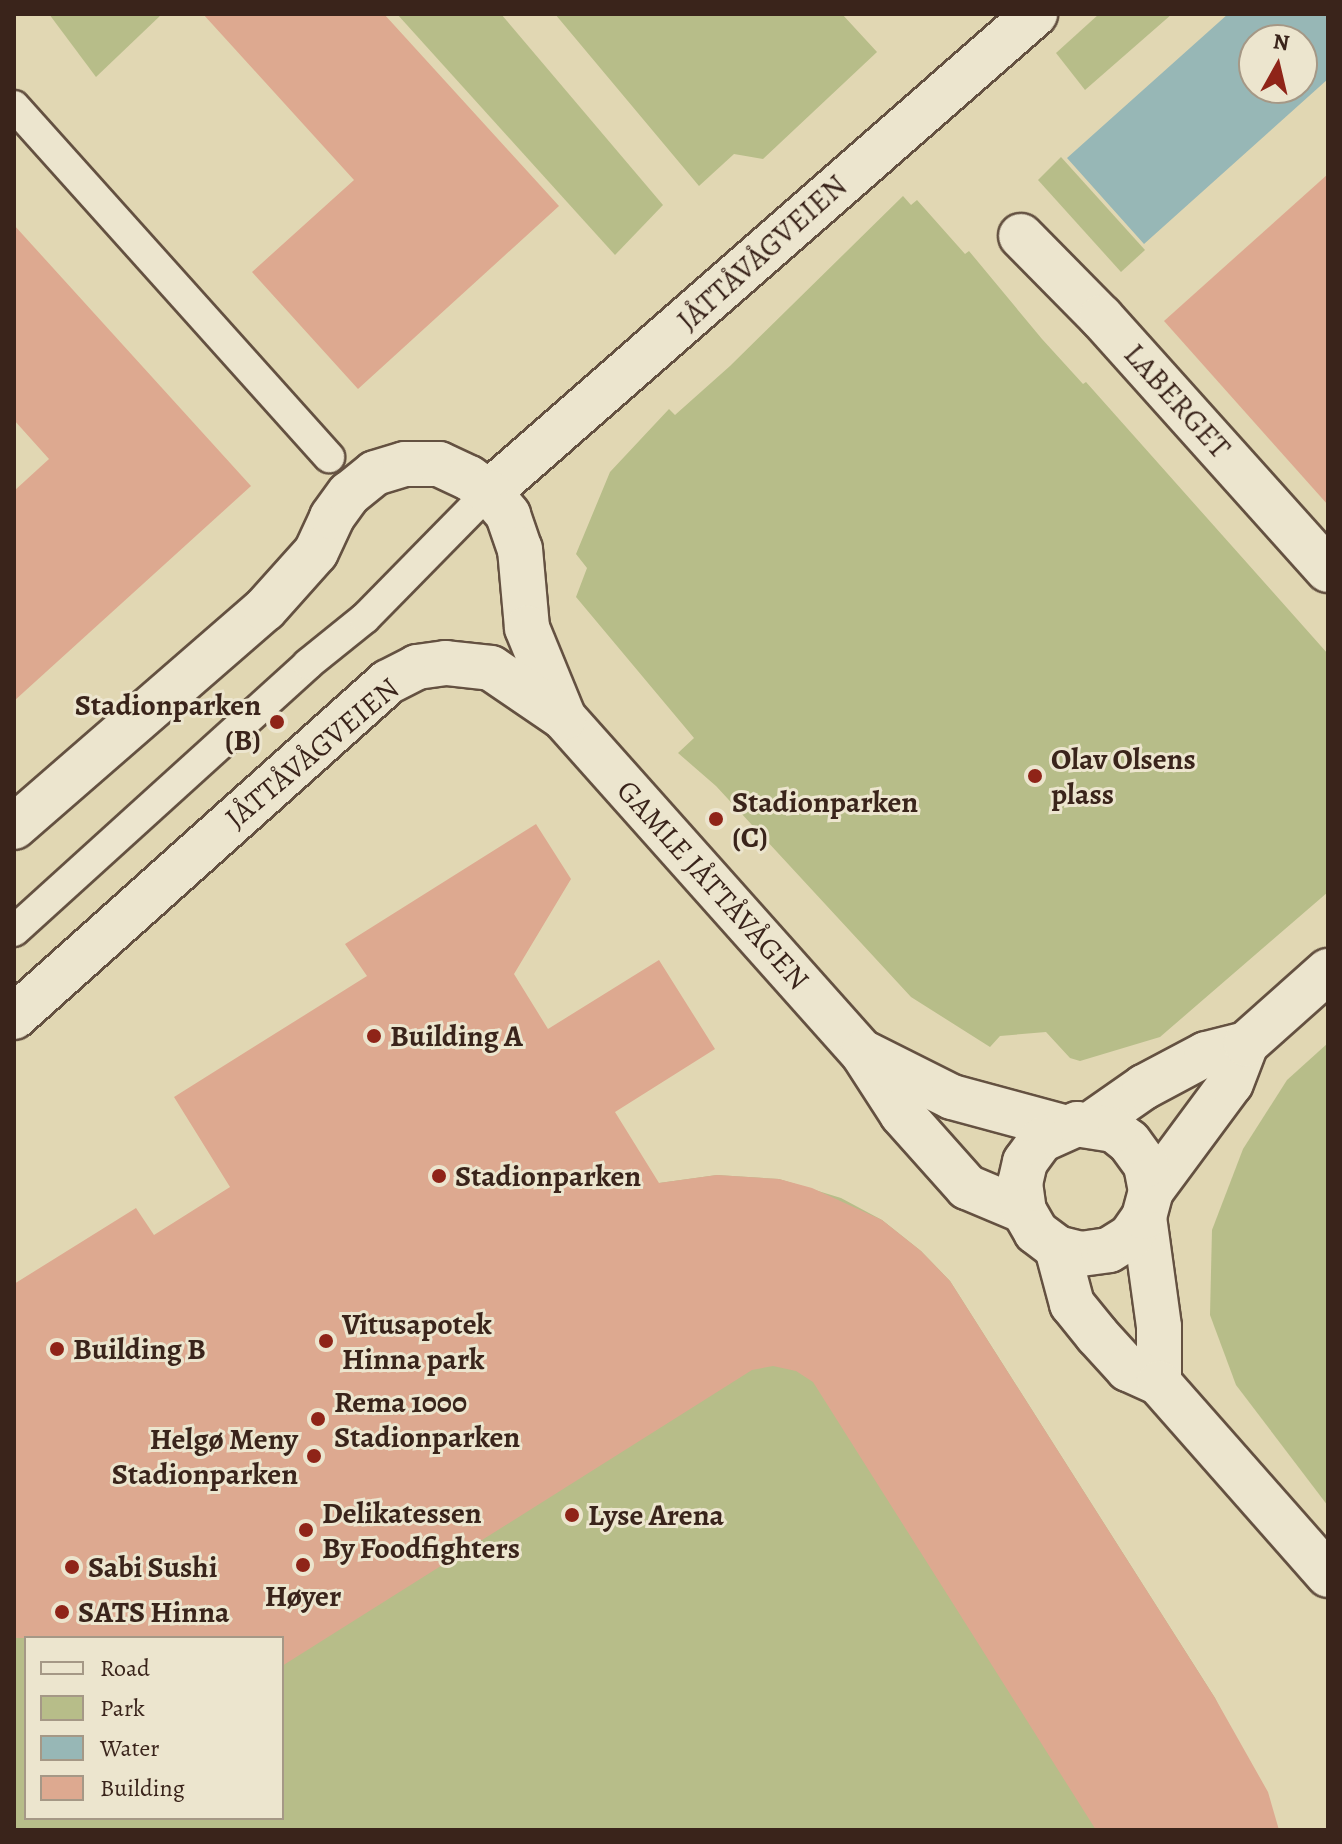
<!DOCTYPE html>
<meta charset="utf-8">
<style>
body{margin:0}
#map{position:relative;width:1342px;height:1844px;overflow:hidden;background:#e1d7b3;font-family:Alegreya,serif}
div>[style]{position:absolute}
.green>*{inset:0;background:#b7bd89}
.water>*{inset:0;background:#97b7b6}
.building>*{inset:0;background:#dda990}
.roads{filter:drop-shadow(2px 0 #645141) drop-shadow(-2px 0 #645141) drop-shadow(0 2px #645141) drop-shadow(0 -2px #645141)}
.lane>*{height:30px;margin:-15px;padding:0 15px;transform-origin:15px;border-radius:15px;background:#ece5ce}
.street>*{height:44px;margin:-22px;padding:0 22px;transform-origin:22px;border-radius:22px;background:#ece5ce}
.secondary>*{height:44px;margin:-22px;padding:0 22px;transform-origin:22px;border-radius:22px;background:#ece5ce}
.dots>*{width:22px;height:22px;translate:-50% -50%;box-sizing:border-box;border:4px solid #ece5ce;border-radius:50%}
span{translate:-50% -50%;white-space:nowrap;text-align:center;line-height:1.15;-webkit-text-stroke:6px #ece5ce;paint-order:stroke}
.street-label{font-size:30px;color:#3a241b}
.poi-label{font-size:30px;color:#3a241b;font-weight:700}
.right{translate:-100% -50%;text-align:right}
.left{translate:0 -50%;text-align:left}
.frame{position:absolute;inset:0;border:16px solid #3a241b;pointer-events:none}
.legend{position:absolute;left:24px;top:1636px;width:260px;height:184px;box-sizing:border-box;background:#ece5ce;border:2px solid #a59886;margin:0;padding:10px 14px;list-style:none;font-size:24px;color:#3a241b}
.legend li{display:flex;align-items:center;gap:16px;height:40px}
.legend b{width:40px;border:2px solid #a59886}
.north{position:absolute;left:1238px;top:24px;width:80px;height:80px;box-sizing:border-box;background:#ece5ce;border:2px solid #a59886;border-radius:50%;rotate:8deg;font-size:22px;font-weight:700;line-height:32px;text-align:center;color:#3a241b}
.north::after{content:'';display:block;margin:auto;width:28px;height:36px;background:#8f2418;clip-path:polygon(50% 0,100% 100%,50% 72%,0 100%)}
</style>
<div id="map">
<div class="green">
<div style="clip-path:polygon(49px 14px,162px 14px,96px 77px)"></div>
<div style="clip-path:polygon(397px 14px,501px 14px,663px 205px,615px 255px)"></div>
<div style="clip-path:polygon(555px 14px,842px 14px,877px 52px,763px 159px,734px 154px,699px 186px)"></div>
<div style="clip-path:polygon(1099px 14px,1172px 14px,1085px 90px,1056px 53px)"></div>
<div style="clip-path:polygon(1061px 157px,1145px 250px,1121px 272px,1038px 180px)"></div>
<div style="clip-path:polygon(903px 196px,911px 205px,917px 200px,965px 254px,969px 251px,1042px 339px,1083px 384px,1086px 382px,1328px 654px,1328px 892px,1160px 1037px,1080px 1061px,1070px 1058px,1046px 1032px,1000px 1036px,990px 1047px,911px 997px,716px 786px,678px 753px,694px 738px,576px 597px,587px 568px,576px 554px,610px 472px,669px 409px,675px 415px,730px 366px)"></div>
<div style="clip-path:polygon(1328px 1043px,1328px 1506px,1236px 1385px,1210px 1315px,1212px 1230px,1243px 1149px,1287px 1080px)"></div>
<div style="clip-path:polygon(evenodd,717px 1175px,779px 1179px,841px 1198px,882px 1220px,921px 1251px,950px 1281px,1215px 1698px,1279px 1830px,14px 1830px,14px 1541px,659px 1183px,717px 1175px,26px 1638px,282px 1638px,282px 1818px,26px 1818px,26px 1638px)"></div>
</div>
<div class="water">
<div style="clip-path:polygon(evenodd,1228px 14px,1328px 14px,1328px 79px,1144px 244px,1067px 158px,1228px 14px,1254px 40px,1302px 40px,1302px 88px,1254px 88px,1254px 40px)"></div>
</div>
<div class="building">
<div style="clip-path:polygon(203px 14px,384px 14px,559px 206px,358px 389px,252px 272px,354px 180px)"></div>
<div style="clip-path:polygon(1328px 174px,1328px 505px,1164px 321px)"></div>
<div style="clip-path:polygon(14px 225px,251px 486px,14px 701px,14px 491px,49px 459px,14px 420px)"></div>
<div style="clip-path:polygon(536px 824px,571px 879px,514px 974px,548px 1029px,659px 960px,715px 1049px,615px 1112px,659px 1183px,717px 1175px,779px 1179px,812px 1188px,882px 1220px,921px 1251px,950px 1281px,1215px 1698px,1268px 1792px,1279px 1830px,1096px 1830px,813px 1382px,796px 1371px,773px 1366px,752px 1370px,282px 1666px,282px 1638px,14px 1638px,14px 1284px,136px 1208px,154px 1235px,230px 1187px,174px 1097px,367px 976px,345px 944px)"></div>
</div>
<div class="roads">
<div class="lane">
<div style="left:14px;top:106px;width:472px;rotate:48.1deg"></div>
<div style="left:14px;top:931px;width:397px;rotate:-42.2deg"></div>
<div style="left:308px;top:664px;width:73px;rotate:-38.9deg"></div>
<div style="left:365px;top:618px;width:177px;rotate:-45.5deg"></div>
</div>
<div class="street">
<div style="left:1021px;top:236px;width:114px;rotate:45.4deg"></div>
<div style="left:1101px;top:317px;width:340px;rotate:48.1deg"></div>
<div style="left:564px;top:718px;width:448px;rotate:48.3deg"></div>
<div style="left:862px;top:1052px;width:74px;rotate:57.2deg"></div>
<div style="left:902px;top:1114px;width:98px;rotate:48.3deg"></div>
<div style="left:967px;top:1187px;width:62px;rotate:22.8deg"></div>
<div style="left:864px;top:1053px;width:98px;rotate:26.6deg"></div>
<div style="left:952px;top:1097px;width:115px;rotate:15.1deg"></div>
<div style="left:1091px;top:1124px;width:65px;rotate:-34.9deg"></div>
<div style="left:1144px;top:1087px;width:70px;rotate:-28deg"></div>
<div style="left:1206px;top:1054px;width:41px;rotate:-14deg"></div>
<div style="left:1151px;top:1191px;width:134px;rotate:-53.5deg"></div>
<div style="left:1231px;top:1083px;width:42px;rotate:-69deg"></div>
<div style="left:1246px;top:1044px;width:110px;rotate:-41.7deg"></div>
<div style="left:1144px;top:1217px;width:111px;rotate:82.2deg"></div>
<div style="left:1159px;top:1327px;width:56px;rotate:90deg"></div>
<div style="left:1057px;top:1248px;width:25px;rotate:14deg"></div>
<div style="left:1081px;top:1254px;width:28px;rotate:-8deg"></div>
<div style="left:1109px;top:1250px;width:25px;rotate:-32deg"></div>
<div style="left:1130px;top:1237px;width:24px;rotate:-55deg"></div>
<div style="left:1144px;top:1217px;width:27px;rotate:-75deg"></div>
<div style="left:1151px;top:1191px;width:26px;rotate:-101deg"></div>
<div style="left:1146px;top:1165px;width:29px;rotate:-126deg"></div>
<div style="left:1129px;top:1142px;width:19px;rotate:-141deg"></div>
<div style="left:1114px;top:1130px;width:37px;rotate:-171deg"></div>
<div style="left:1077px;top:1124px;width:39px;rotate:156deg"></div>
<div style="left:1041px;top:1140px;width:27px;rotate:126deg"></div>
<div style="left:1025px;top:1162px;width:22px;rotate:103deg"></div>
<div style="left:1020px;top:1183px;width:28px;rotate:82deg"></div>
<div style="left:1024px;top:1211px;width:24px;rotate:60deg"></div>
<div style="left:1036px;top:1232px;width:26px;rotate:37deg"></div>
<div style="left:1057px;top:1248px;width:58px;rotate:75deg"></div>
<div style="left:1072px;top:1304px;width:40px;rotate:51deg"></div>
<div style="left:1097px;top:1335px;width:46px;rotate:47.6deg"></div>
<div style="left:1128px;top:1369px;width:34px;rotate:24deg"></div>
<div style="left:1159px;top:1383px;width:256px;rotate:48.6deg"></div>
</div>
<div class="secondary">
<div style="left:489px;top:492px;width:726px;rotate:-41.2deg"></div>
<div style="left:14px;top:827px;width:332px;rotate:-41deg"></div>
<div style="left:265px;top:609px;width:76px;rotate:-48.2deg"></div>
<div style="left:316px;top:552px;width:38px;rotate:-65deg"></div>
<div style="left:332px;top:517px;width:29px;rotate:-54deg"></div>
<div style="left:349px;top:494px;width:33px;rotate:-39deg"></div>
<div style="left:375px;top:473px;width:31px;rotate:-17deg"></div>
<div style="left:405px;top:464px;width:34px"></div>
<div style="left:439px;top:464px;width:33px;rotate:25deg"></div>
<div style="left:469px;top:478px;width:24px;rotate:35deg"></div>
<div style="left:489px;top:492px;width:30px;rotate:50deg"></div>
<div style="left:508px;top:515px;width:36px;rotate:71deg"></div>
<div style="left:520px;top:549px;width:79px;rotate:84.9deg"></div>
<div style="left:527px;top:628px;width:97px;rotate:67.7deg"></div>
<div style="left:14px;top:1017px;width:502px;rotate:-41.85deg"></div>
<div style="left:388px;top:682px;width:33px;rotate:-27deg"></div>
<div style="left:417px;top:667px;width:29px;rotate:-8deg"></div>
<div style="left:446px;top:663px;width:45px;rotate:6.3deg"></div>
<div style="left:491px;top:668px;width:88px;rotate:34.4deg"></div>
</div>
</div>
<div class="dots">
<div style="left:277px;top:722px;background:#8f2418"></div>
<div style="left:1035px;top:776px;background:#8f2418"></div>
<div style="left:716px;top:819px;background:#8f2418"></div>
<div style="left:374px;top:1036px;background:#8f2418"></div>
<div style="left:439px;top:1176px;background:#8f2418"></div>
<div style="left:326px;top:1341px;background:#8f2418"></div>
<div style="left:57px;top:1349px;background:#8f2418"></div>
<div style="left:318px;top:1419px;background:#8f2418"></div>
<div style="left:314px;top:1456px;background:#8f2418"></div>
<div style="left:572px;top:1515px;background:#8f2418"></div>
<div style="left:306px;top:1530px;background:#8f2418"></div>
<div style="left:303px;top:1565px;background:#8f2418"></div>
<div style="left:72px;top:1567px;background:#8f2418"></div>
<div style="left:62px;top:1612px;background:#8f2418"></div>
</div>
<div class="street-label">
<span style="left:762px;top:253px;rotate:-42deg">JÅTTÅVÅGVEIEN</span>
<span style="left:1177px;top:401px;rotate:48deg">LABERGET</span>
<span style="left:312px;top:753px;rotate:-40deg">JÅTTÅVÅGVEIEN</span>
<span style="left:713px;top:885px;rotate:48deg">GAMLE JÅTTÅVÅGEN</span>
</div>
<div class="poi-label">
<span class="right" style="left:261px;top:722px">Stadionparken<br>(B)</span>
<span class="left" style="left:1051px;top:776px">Olav Olsens<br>plass</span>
<span class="left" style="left:732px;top:819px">Stadionparken<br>(C)</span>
<span class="left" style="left:390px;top:1036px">Building A</span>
<span class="left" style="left:455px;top:1176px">Stadionparken</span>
<span class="left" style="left:342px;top:1341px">Vitusapotek<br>Hinna park</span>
<span class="left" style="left:73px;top:1349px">Building B</span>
<span class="left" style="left:334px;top:1419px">Rema 1000<br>Stadionparken</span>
<span class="right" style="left:298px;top:1456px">Helgø Meny<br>Stadionparken</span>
<span class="left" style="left:322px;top:1530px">Delikatessen<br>By Foodfighters</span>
<span class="left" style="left:588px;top:1515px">Lyse Arena</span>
<span class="left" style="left:88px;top:1567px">Sabi Sushi</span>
<span style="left:303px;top:1596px">Høyer</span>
<span class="left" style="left:78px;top:1612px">SATS Hinna</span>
</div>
<div class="frame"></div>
<ul class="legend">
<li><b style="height:10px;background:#ece5ce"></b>Road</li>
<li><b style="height:22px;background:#b7bd89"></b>Park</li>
<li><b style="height:22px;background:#97b7b6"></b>Water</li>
<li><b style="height:22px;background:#dda990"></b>Building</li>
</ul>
<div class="north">N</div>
</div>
